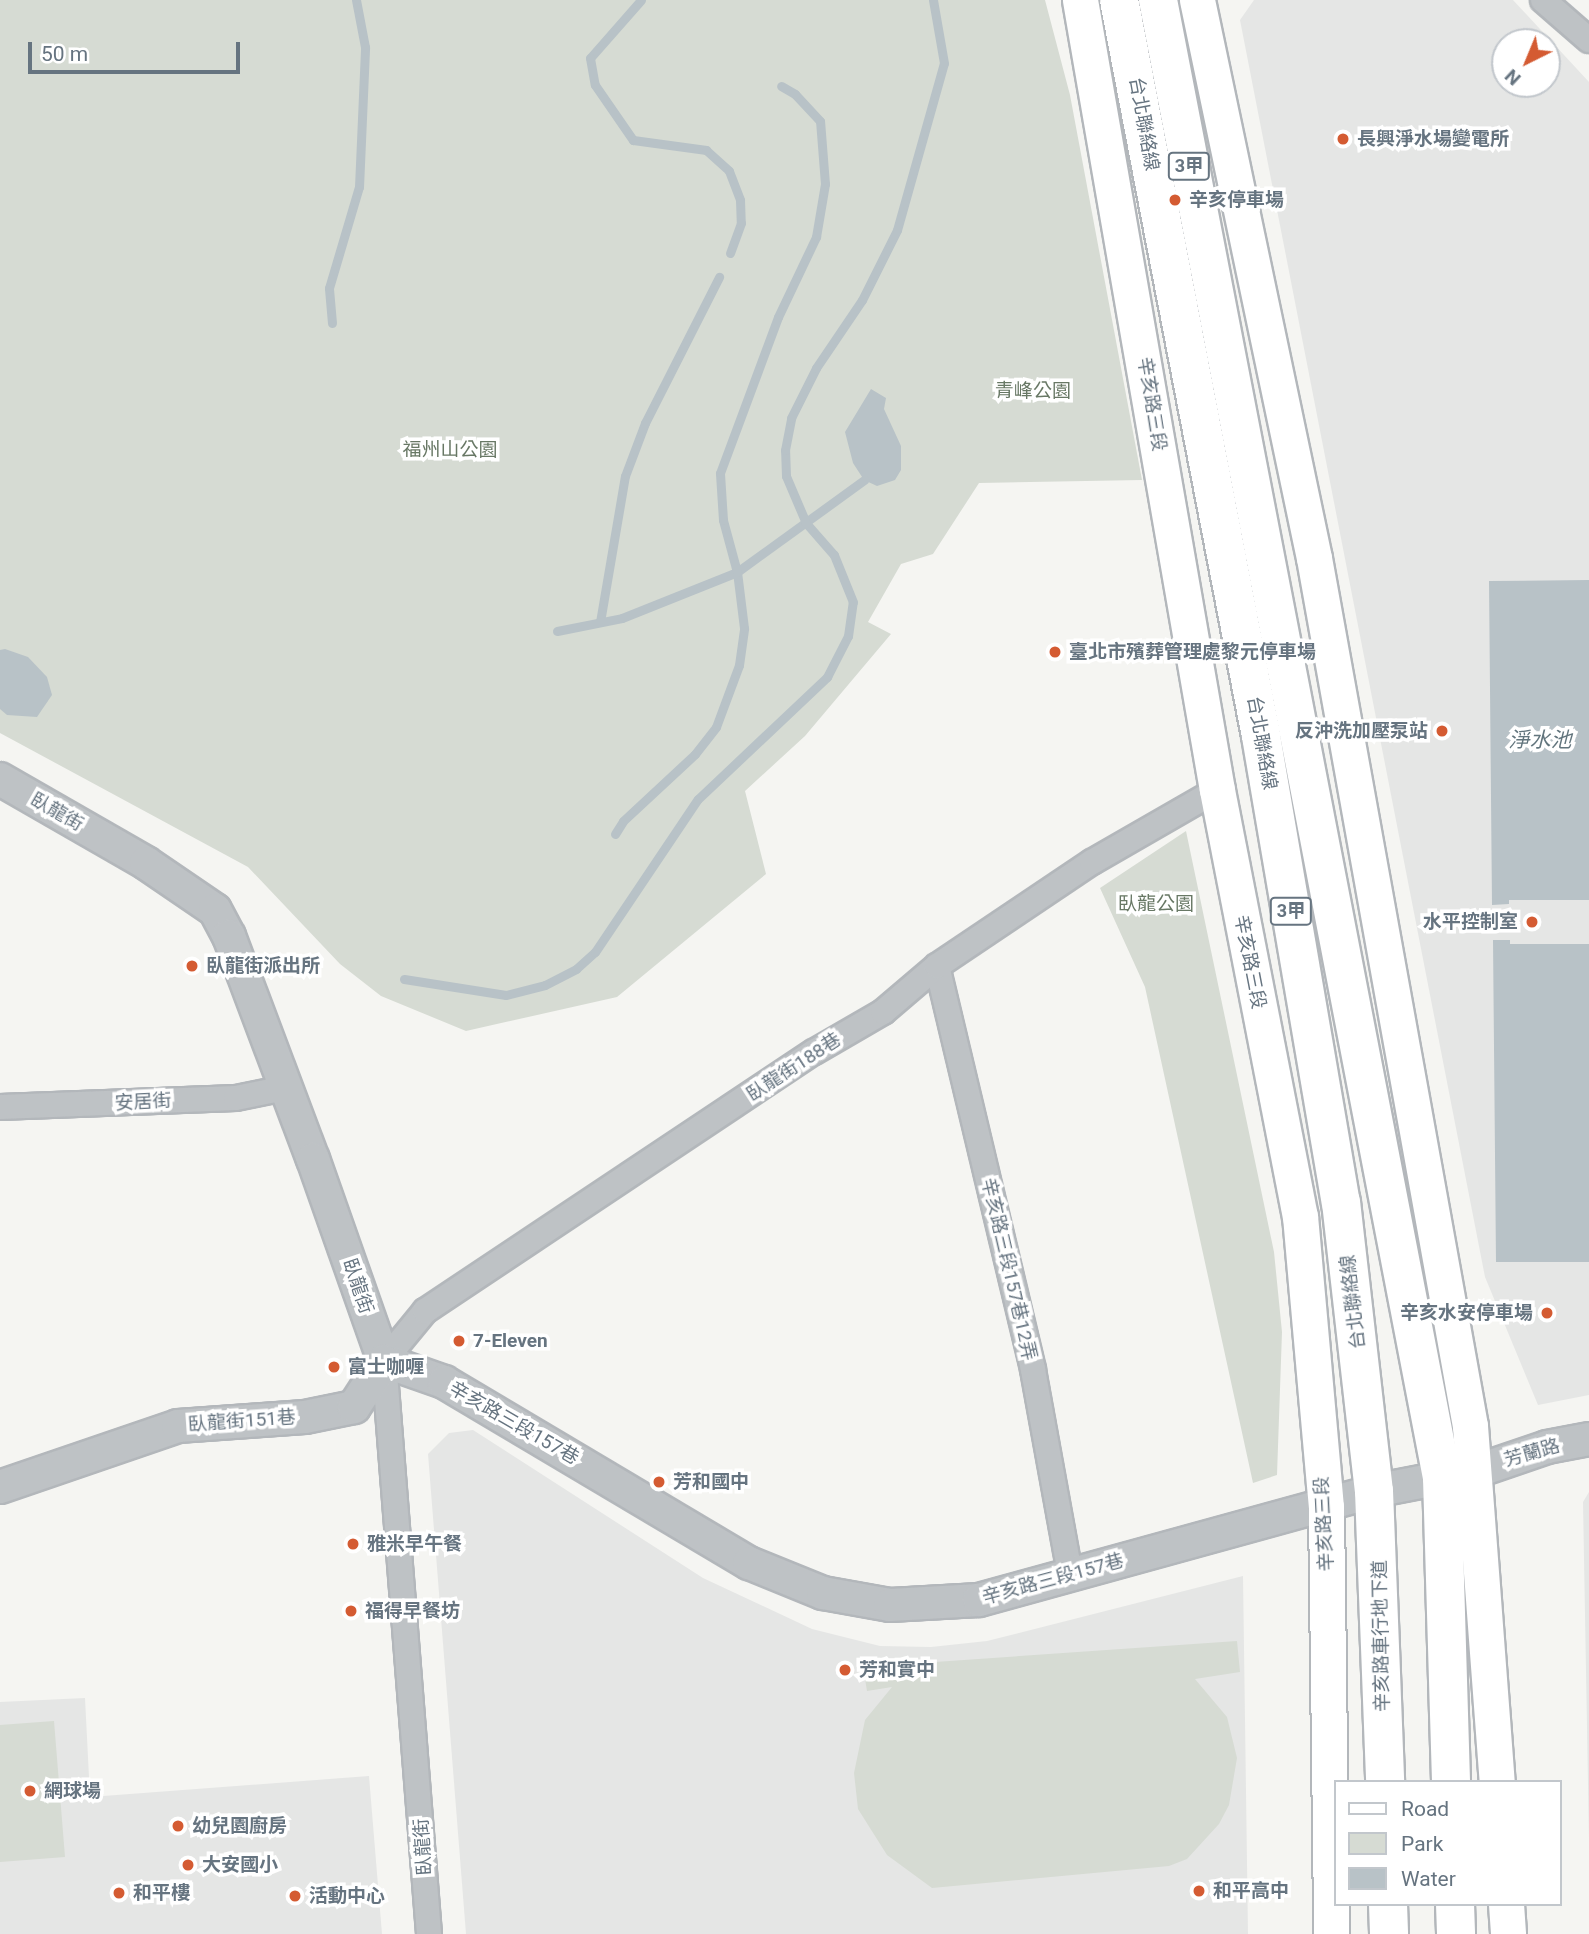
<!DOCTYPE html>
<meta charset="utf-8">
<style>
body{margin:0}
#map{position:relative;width:1589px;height:1934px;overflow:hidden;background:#f5f5f2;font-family:Roboto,"Noto Sans TC",sans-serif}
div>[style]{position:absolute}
.built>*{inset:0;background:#e5e6e5}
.green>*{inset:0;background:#d6dbd3}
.water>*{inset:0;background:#b8c2c7}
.stream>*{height:9px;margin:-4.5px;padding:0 4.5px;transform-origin:4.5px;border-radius:4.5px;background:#b8c2c7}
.roads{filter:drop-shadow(2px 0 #b3b7bb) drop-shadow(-2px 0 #b3b7bb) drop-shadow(0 2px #b3b7bb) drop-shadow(0 -2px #b3b7bb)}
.minor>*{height:24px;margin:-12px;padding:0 12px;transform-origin:12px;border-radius:12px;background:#bec2c5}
.tertiary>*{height:32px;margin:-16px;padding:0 16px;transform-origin:16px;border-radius:16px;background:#bec2c5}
.secondary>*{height:35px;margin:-17.5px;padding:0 17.5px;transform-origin:17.5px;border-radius:17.5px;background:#fff}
.primary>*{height:38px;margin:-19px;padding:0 19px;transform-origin:19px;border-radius:19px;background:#fff}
.motorway>*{height:38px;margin:-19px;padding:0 19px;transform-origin:19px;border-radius:19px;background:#fff}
.dots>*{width:19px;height:19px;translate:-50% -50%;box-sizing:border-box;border:4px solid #fff;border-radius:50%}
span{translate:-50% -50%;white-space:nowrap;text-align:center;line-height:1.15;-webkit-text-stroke:7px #fff;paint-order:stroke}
.shield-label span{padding:2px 5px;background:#fff;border:2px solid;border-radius:5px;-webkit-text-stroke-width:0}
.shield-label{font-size:18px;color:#667480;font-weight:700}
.street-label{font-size:19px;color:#667480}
.poi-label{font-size:19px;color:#667480;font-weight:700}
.left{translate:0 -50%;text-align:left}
.right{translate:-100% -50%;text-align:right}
.park-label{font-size:19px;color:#687865}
.water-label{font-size:21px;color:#62757d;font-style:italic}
.legend{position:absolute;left:1334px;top:1780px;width:228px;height:126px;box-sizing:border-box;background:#fff;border:2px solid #c2c7cc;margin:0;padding:9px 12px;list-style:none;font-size:21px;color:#667480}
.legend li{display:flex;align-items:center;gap:14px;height:35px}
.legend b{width:35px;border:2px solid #c2c7cc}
.north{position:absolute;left:1491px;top:28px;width:70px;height:70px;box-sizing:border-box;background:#fff;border:2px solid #c2c7cc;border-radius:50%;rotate:223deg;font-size:19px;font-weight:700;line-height:28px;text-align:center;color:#667480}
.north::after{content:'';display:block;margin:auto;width:24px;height:32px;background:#d45b32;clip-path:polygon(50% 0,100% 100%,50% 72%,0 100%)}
.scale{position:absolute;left:28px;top:42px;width:212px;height:32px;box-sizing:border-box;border:4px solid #667480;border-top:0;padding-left:9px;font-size:21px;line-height:24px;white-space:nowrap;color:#667480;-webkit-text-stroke:5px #fff;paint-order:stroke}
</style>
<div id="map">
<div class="built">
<div style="clip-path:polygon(evenodd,1254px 0,1513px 0,1589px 82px,1589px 1395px,1538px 1405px,1485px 1277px,1240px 20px,1254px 0,1505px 42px,1547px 42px,1547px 84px,1505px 84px,1505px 42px)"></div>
<div style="clip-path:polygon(473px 1430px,703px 1578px,812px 1629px,880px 1646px,931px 1647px,987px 1641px,1243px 1576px,1248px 1934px,466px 1934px,428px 1454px,449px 1433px)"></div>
<div style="clip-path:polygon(1589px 1492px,1589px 1839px,1583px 1502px)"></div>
<div style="clip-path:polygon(85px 1698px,90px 1797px,369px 1776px,382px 1934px,0 1934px,0 1702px)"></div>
</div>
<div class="green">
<div style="clip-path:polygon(0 0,1045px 0,1070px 95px,1142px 480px,979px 483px,933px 554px,901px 564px,868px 622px,891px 634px,805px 736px,745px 791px,766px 874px,617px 997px,466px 1031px,381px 996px,340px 964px,248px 867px,0 733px)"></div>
<div style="clip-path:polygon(1186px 831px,1274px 1252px,1282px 1332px,1277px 1475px,1253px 1483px,1145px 987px,1100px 888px)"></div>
<div style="clip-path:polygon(1237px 1641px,1240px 1672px,1195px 1679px,1227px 1717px,1237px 1758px,1229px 1805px,1219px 1824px,1187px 1859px,1169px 1866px,932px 1888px,887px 1855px,858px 1809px,854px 1773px,865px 1720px,892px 1687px,867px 1691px,863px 1667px)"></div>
<div style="clip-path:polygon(54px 1721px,65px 1857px,0 1862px,0 1725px)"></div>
</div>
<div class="water">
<div style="clip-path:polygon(871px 389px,886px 398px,884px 409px,901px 446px,901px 470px,895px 480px,877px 486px,864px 480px,853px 463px,845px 432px)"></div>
<div style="clip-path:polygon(1589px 580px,1589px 900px,1509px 900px,1509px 904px,1492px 905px,1489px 581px)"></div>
<div style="clip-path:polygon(5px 649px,28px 657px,47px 677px,52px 695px,37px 717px,7px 715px,0 709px,0 650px)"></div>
<div style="clip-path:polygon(1493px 940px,1510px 940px,1510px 944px,1589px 944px,1589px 1262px,1496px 1262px)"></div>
</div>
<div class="stream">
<div style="left:641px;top:0;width:77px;rotate:131.3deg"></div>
<div style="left:590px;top:58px;width:27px;rotate:80deg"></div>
<div style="left:595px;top:85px;width:67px;rotate:55.4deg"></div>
<div style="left:633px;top:140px;width:74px;rotate:7.8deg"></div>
<div style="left:706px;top:150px;width:31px;rotate:42deg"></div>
<div style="left:729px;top:171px;width:31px;rotate:69deg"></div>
<div style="left:740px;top:200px;width:23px;rotate:88deg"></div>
<div style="left:741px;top:223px;width:32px;rotate:110deg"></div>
<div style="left:332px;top:323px;width:35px;rotate:-95deg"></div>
<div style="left:329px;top:288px;width:105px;rotate:-73.5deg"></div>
<div style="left:359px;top:187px;width:140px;rotate:-87.5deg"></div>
<div style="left:365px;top:47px;width:48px;rotate:-100.8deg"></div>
<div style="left:600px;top:622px;width:148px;rotate:-80.3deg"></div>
<div style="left:625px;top:476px;width:57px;rotate:-69.3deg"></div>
<div style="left:645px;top:423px;width:164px;rotate:-63.1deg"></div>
<div style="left:557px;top:631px;width:66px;rotate:-11.3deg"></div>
<div style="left:622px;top:618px;width:124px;rotate:-21.8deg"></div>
<div style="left:737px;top:572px;width:157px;rotate:-35.9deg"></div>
<div style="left:615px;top:834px;width:15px;rotate:-58deg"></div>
<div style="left:623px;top:821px;width:98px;rotate:-42.9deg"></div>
<div style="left:695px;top:754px;width:34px;rotate:-52deg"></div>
<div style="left:716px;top:727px;width:66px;rotate:-69.6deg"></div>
<div style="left:739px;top:665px;width:37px;rotate:-82deg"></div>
<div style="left:744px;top:628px;width:56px;rotate:-97.1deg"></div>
<div style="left:737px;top:572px;width:54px;rotate:-105.1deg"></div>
<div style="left:723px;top:520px;width:47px;rotate:-93.7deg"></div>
<div style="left:720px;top:473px;width:166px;rotate:-69.6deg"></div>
<div style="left:778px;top:317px;width:89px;rotate:-64.6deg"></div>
<div style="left:816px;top:237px;width:54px;rotate:-80.4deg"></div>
<div style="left:825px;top:184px;width:63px;rotate:-94.5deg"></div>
<div style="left:820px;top:121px;width:37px;rotate:-133deg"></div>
<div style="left:795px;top:94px;width:16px;rotate:-150deg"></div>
<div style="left:404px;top:979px;width:103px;rotate:8.9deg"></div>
<div style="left:506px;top:995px;width:40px;rotate:-14.4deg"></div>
<div style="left:545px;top:985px;width:35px;rotate:-27deg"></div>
<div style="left:576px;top:969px;width:25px;rotate:-42deg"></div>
<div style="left:595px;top:952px;width:184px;rotate:-56.1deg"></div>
<div style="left:698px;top:799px;width:178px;rotate:-43.4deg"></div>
<div style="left:827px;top:677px;width:46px;rotate:-62.9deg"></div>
<div style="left:848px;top:636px;width:34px;rotate:-82deg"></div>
<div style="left:853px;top:602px;width:51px;rotate:-112deg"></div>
<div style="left:834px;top:555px;width:43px;rotate:-131.2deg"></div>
<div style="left:806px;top:523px;width:51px;rotate:-113.1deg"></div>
<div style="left:786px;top:476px;width:26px;rotate:-92deg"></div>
<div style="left:785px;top:450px;width:33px;rotate:-79deg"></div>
<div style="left:791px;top:418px;width:56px;rotate:-63.4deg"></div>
<div style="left:816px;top:368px;width:82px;rotate:-55.9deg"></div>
<div style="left:862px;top:300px;width:78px;rotate:-63.4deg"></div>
<div style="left:897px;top:230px;width:173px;rotate:-74.3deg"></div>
<div style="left:944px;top:63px;width:64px;rotate:-99.9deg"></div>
</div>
<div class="roads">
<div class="minor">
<div style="left:1543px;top:0;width:61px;rotate:41deg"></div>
<div style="left:937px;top:966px;width:415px;rotate:76.6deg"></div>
<div style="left:1033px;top:1370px;width:207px;rotate:79.7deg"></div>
<div style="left:0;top:1107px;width:236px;rotate:-2.2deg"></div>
<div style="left:236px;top:1098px;width:50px;rotate:-11.5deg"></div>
<div style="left:429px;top:1934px;width:575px;rotate:-94.49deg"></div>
<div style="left:384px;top:1361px;width:65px;rotate:-50.6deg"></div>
<div style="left:425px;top:1311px;width:467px;rotate:-33.7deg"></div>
<div style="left:814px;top:1052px;width:80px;rotate:-30.1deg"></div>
<div style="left:883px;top:1012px;width:71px;rotate:-40.4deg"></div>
<div style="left:937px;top:966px;width:187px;rotate:-33.9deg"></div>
<div style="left:1092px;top:862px;width:144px;rotate:-29.9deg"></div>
</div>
<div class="tertiary">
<div style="left:0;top:779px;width:168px;rotate:29.9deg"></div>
<div style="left:146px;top:863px;width:83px;rotate:34.3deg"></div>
<div style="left:215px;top:910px;width:30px;rotate:62deg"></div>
<div style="left:229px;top:936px;width:238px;rotate:69.4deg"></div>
<div style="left:313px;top:1159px;width:214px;rotate:70.6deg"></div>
<div style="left:384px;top:1361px;width:64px;rotate:19.3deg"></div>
<div style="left:444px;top:1382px;width:355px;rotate:30.7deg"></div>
<div style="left:749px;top:1563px;width:80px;rotate:22.1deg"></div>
<div style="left:823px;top:1593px;width:68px;rotate:10.2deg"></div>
<div style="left:890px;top:1605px;width:89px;rotate:-3.2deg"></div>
<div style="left:979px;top:1600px;width:410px;rotate:-15.4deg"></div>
<div style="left:1374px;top:1491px;width:105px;rotate:-11deg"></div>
<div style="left:1477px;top:1471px;width:74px;rotate:-18.9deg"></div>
<div style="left:1547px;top:1447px;width:43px;rotate:-10.8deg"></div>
<div style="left:0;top:1487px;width:188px;rotate:-18.9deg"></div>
<div style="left:178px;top:1426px;width:127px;rotate:-4.1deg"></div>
<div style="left:305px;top:1417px;width:50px;rotate:-11.5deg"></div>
<div style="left:354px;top:1407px;width:55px;rotate:-56.9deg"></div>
</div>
<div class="secondary">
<div style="left:1080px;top:0;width:802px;rotate:80.16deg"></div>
<div style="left:1217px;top:790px;width:434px;rotate:79deg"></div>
<div style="left:1300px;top:1216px;width:292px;rotate:84.9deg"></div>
<div style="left:1326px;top:1507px;width:427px;rotate:89.3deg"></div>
<div style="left:1197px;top:0;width:570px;rotate:78.16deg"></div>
<div style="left:1314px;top:558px;width:882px;rotate:79.81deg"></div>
<div style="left:1470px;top:1426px;width:357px;rotate:85.7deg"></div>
<div style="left:1506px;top:1904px;width:30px;rotate:86deg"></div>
</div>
<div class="primary">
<div style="left:1442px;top:1478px;width:304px;rotate:88.3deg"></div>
<div style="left:1374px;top:1491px;width:291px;rotate:87.8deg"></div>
<div style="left:1388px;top:1904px;width:30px;rotate:88deg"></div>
<div style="left:1455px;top:1904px;width:30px;rotate:88deg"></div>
</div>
<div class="motorway">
<div style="left:1119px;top:0;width:750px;rotate:79.08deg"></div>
<div style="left:1261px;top:736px;width:473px;rotate:80.3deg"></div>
<div style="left:1341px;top:1202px;width:291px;rotate:83.5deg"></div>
<div style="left:1158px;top:0;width:1505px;rotate:79.12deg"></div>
</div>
</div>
<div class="dots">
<div style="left:1343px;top:139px;background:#d45b32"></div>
<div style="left:1175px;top:200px;background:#d45b32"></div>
<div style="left:1055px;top:652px;background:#d45b32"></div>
<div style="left:1442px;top:731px;background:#d45b32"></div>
<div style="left:1532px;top:922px;background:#d45b32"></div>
<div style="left:192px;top:966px;background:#d45b32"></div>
<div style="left:1547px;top:1313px;background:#d45b32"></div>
<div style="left:459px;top:1341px;background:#d45b32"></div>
<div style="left:334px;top:1367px;background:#d45b32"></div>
<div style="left:659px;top:1482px;background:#d45b32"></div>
<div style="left:353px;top:1544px;background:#d45b32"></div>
<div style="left:351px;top:1611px;background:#d45b32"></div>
<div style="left:845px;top:1670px;background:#d45b32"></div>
<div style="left:30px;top:1791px;background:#d45b32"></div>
<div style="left:178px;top:1826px;background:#d45b32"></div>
<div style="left:188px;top:1865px;background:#d45b32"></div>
<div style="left:1199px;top:1891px;background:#d45b32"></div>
<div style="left:119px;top:1893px;background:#d45b32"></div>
<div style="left:295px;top:1896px;background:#d45b32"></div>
</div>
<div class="shield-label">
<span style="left:1189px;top:166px">3甲</span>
<span style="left:1291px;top:911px">3甲</span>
</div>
<div class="street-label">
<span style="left:1144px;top:124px;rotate:80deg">台北聯絡線</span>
<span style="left:1152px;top:404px;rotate:81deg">辛亥路三段</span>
<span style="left:1262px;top:743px;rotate:80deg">台北聯絡線</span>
<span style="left:57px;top:812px;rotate:30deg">臥龍街</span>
<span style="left:1250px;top:962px;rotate:79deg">辛亥路三段</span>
<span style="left:794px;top:1067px;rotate:-33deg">臥龍街188巷</span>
<span style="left:143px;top:1102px;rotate:-3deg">安居街</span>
<span style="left:1009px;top:1269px;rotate:77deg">辛亥路三段157巷12弄</span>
<span style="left:358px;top:1286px;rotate:71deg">臥龍街</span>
<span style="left:1353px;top:1302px;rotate:-97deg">台北聯絡線</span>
<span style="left:242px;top:1421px;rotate:-4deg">臥龍街151巷</span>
<span style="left:514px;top:1423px;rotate:30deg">辛亥路三段157巷</span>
<span style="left:1532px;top:1453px;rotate:-16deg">芳蘭路</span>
<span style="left:1324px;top:1524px;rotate:-93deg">辛亥路三段</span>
<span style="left:1053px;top:1579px;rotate:-15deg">辛亥路三段157巷</span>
<span style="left:1381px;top:1636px;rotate:-91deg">辛亥路車行地下道</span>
<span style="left:423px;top:1847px;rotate:-94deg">臥龍街</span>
</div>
<div class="poi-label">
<span class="left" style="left:1357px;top:139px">長興淨水場變電所</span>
<span class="left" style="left:1189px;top:200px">辛亥停車場</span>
<span class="left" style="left:1069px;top:652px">臺北市殯葬管理處黎元停車場</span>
<span class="right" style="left:1428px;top:731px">反沖洗加壓泵站</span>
<span class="right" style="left:1518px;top:922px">水平控制室</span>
<span class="left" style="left:206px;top:966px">臥龍街派出所</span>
<span class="right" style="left:1533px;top:1313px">辛亥水安停車場</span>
<span class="left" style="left:473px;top:1341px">7-Eleven</span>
<span class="left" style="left:348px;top:1367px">富士咖喱</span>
<span class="left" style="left:673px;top:1482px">芳和國中</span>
<span class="left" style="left:367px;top:1544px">雅米早午餐</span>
<span class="left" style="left:365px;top:1611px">福得早餐坊</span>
<span class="left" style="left:859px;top:1670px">芳和實中</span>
<span class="left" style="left:44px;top:1791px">網球場</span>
<span class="left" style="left:192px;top:1826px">幼兒園廚房</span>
<span class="left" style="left:202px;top:1865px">大安國小</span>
<span class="left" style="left:1213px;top:1891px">和平高中</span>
<span class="left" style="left:133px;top:1893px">和平樓</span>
<span class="left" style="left:309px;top:1896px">活動中心</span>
</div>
<div class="park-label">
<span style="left:1033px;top:391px">青峰公園</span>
<span style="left:450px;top:450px">福州山公園</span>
<span style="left:1156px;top:904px">臥龍公園</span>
</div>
<div class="water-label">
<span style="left:1540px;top:740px">淨水池</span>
</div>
<ul class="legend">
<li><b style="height:9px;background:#fff"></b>Road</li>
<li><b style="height:19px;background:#d6dbd3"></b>Park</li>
<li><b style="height:19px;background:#b8c2c7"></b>Water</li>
</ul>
<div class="north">N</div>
<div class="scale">50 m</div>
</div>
